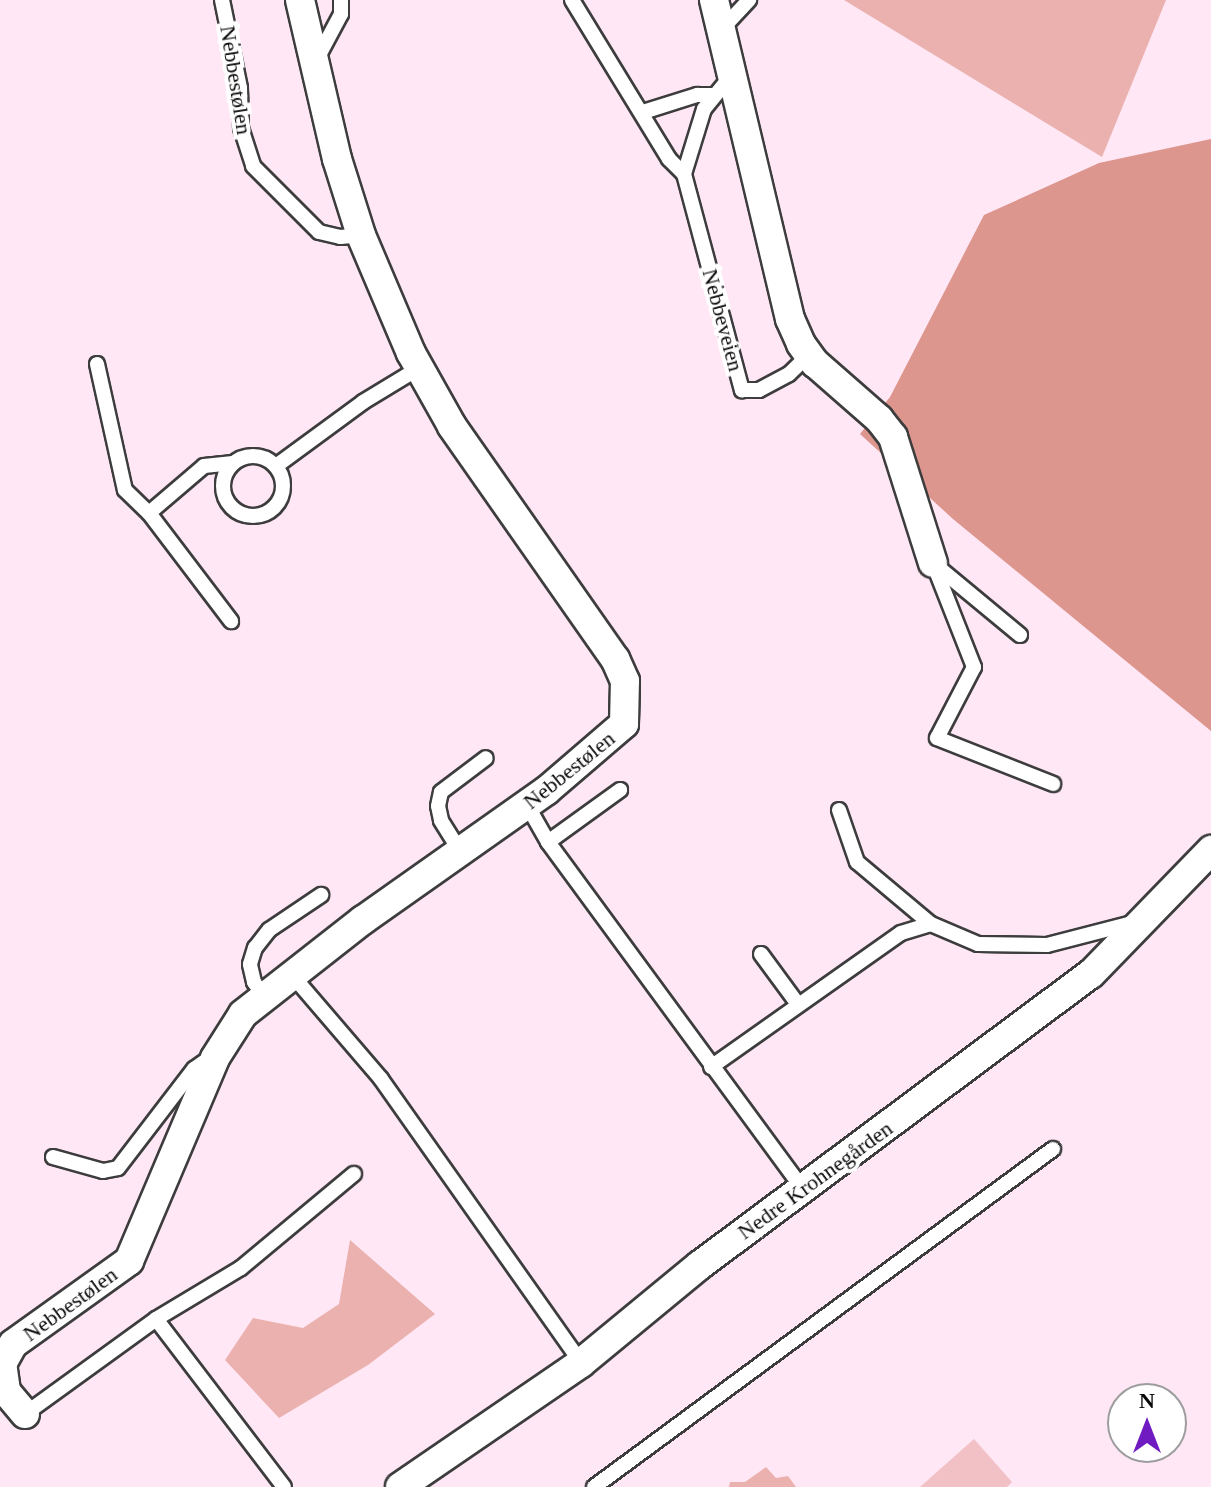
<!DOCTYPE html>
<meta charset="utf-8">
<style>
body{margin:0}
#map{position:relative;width:1211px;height:1487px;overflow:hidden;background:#ffe7f6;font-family:"Times New Roman",serif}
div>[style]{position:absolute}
.green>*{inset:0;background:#ebb1ae}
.forest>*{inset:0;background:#dd968d}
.pitch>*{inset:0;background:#f2c1c5}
.roads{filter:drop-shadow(2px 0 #3d3d3d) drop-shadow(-2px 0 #3d3d3d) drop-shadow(0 2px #3d3d3d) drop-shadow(0 -2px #3d3d3d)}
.lane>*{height:14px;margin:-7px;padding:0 7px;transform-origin:7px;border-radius:7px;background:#fff}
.lane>.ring{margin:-7px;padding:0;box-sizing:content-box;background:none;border:14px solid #fff;border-radius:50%}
.street>*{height:28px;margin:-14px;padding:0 14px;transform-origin:14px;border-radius:14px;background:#fff}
span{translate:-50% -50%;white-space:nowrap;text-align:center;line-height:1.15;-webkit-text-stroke:8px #fff;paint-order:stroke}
.street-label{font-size:22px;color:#0a0a0a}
.north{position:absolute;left:1107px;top:1383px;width:80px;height:80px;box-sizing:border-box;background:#fff;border:2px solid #9d9d9d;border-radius:50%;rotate:0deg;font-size:22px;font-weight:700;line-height:32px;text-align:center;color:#0a0a0a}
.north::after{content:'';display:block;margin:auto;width:28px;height:36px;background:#701ac2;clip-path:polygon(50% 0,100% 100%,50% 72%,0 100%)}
</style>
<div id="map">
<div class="green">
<div style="clip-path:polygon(844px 0,1166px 0,1102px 157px)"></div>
<div style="clip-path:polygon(350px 1240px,435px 1314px,368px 1365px,279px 1418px,225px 1360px,253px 1318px,303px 1328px,339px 1304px)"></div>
<div style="clip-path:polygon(766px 1467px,776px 1478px,788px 1476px,796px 1487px,729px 1487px,730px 1482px,745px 1482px)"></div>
</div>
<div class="forest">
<div style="clip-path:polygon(1211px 139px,1211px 731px,953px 519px,860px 434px,890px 397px,984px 215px,1099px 163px)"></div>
</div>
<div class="pitch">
<div style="clip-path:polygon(974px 1439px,1012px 1482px,1007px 1487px,920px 1487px)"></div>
</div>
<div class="roads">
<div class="lane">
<div style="left:222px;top:0;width:90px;rotate:78.4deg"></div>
<div style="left:240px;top:88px;width:40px;rotate:88.6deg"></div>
<div style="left:241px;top:128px;width:40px;rotate:72deg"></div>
<div style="left:253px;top:166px;width:93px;rotate:45deg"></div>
<div style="left:319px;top:232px;width:22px;rotate:13deg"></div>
<div style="left:340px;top:237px;width:21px;rotate:-5deg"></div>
<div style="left:572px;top:0;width:186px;rotate:58.6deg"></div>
<div style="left:669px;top:159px;width:21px;rotate:45deg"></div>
<div style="left:684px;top:174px;width:68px;rotate:-72.9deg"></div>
<div style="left:704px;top:109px;width:43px;rotate:-50.7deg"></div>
<div style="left:722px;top:29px;width:40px;rotate:-47deg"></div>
<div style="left:317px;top:59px;width:51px;rotate:-61.9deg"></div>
<div style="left:341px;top:14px;width:14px;rotate:-90deg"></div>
<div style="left:643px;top:112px;width:57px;rotate:-17.5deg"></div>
<div style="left:697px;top:95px;width:16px"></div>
<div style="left:684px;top:174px;width:224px;rotate:75deg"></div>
<div style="left:742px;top:390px;width:17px"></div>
<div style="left:759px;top:390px;width:34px;rotate:-28deg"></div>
<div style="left:789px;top:374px;width:28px;rotate:-44deg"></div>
<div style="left:97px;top:364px;width:129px;rotate:77.5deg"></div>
<div style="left:125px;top:490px;width:33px;rotate:44deg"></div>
<div style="left:149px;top:513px;width:136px;rotate:52.8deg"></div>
<div class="ring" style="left:223px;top:456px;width:46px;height:46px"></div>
<div style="left:276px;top:466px;width:108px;rotate:-36.3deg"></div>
<div style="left:363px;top:402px;width:66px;rotate:-31.3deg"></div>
<div style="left:149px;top:513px;width:72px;rotate:-40.5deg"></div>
<div style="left:204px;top:466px;width:29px;rotate:-6deg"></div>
<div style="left:933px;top:563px;width:112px;rotate:68.5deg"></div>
<div style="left:974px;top:667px;width:80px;rotate:117.5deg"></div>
<div style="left:937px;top:738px;width:125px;rotate:21.6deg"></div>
<div style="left:933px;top:563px;width:113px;rotate:39.6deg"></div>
<div style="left:527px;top:805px;width:43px;rotate:60.4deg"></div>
<div style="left:548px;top:842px;width:431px;rotate:53.7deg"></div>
<div style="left:839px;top:810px;width:55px;rotate:70.9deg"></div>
<div style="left:857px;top:862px;width:97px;rotate:40deg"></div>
<div style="left:931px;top:924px;width:51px;rotate:23.1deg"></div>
<div style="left:978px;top:944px;width:69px;rotate:0.8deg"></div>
<div style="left:1047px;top:945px;width:88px;rotate:-14.5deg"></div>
<div style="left:548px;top:842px;width:89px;rotate:-35.8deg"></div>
<div style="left:460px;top:851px;width:36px;rotate:-122deg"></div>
<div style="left:441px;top:820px;width:14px;rotate:-102deg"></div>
<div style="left:438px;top:806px;width:14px;rotate:-78deg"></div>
<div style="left:441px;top:792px;width:56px;rotate:-37.1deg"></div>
<div style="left:761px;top:954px;width:61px;rotate:53.7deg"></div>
<div style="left:292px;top:975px;width:137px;rotate:49.4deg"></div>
<div style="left:381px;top:1079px;width:347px;rotate:54.8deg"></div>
<div style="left:264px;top:996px;width:17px;rotate:-126deg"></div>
<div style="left:254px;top:982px;width:18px;rotate:-103deg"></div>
<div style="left:250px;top:964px;width:17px;rotate:-73deg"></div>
<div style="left:255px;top:948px;width:23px;rotate:-52deg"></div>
<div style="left:269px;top:930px;width:63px;rotate:-33.9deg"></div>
<div style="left:711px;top:1067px;width:232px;rotate:-35.2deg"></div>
<div style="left:901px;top:933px;width:31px;rotate:-17deg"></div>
<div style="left:53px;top:1157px;width:52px;rotate:15.6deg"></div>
<div style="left:103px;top:1171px;width:15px;rotate:-11deg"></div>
<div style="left:118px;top:1168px;width:125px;rotate:-52.5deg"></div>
<div style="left:194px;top:1069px;width:19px;rotate:-35deg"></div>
<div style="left:156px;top:1319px;width:211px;rotate:52.7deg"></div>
<div style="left:25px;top:1414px;width:162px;rotate:-35.9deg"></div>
<div style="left:156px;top:1319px;width:99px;rotate:-31deg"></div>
<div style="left:241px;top:1268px;width:147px;rotate:-39.8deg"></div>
<div style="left:594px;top:1487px;width:570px;rotate:-36.37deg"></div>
</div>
<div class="street">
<div style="left:714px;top:0;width:328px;rotate:76.6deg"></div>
<div style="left:790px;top:319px;width:27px;rotate:66deg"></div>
<div style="left:801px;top:344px;width:24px;rotate:54deg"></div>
<div style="left:815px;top:363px;width:85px;rotate:41.2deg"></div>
<div style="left:879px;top:419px;width:23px;rotate:52deg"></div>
<div style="left:893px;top:437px;width:132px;rotate:72.4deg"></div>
<div style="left:25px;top:1414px;width:30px;rotate:-130deg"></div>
<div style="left:6px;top:1391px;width:27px;rotate:-98deg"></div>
<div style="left:2px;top:1364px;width:23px;rotate:-61deg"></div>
<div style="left:13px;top:1344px;width:143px;rotate:-35.6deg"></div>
<div style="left:129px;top:1261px;width:220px;rotate:-67deg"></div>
<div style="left:215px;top:1058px;width:52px;rotate:-57.5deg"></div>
<div style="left:243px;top:1014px;width:152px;rotate:-38.1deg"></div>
<div style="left:363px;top:920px;width:224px;rotate:-35.2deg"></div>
<div style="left:546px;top:791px;width:103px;rotate:-40.7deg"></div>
<div style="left:624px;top:724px;width:43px;rotate:-88.7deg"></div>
<div style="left:625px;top:681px;width:24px;rotate:-114deg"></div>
<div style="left:615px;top:659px;width:284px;rotate:-125deg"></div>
<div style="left:452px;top:426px;width:84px;rotate:-119.3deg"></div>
<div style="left:411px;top:353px;width:128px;rotate:-113deg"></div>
<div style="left:361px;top:235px;width:80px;rotate:-107.5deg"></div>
<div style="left:337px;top:159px;width:163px;rotate:-103.1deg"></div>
<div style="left:400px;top:1487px;width:219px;rotate:-34.4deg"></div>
<div style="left:581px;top:1363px;width:154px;rotate:-39.5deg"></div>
<div style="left:700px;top:1265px;width:487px;rotate:-36.7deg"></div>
<div style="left:1091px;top:974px;width:173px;rotate:-45.9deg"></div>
</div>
</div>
<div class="street-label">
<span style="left:236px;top:80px;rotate:81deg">Nebbestølen</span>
<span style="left:723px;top:320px;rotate:75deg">Nebbeveien</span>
<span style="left:569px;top:770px;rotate:-39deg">Nebbestølen</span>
<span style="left:815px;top:1180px;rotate:-36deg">Nedre Krohnegården</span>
<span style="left:70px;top:1304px;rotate:-36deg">Nebbestølen</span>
</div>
<div class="north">N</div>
</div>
